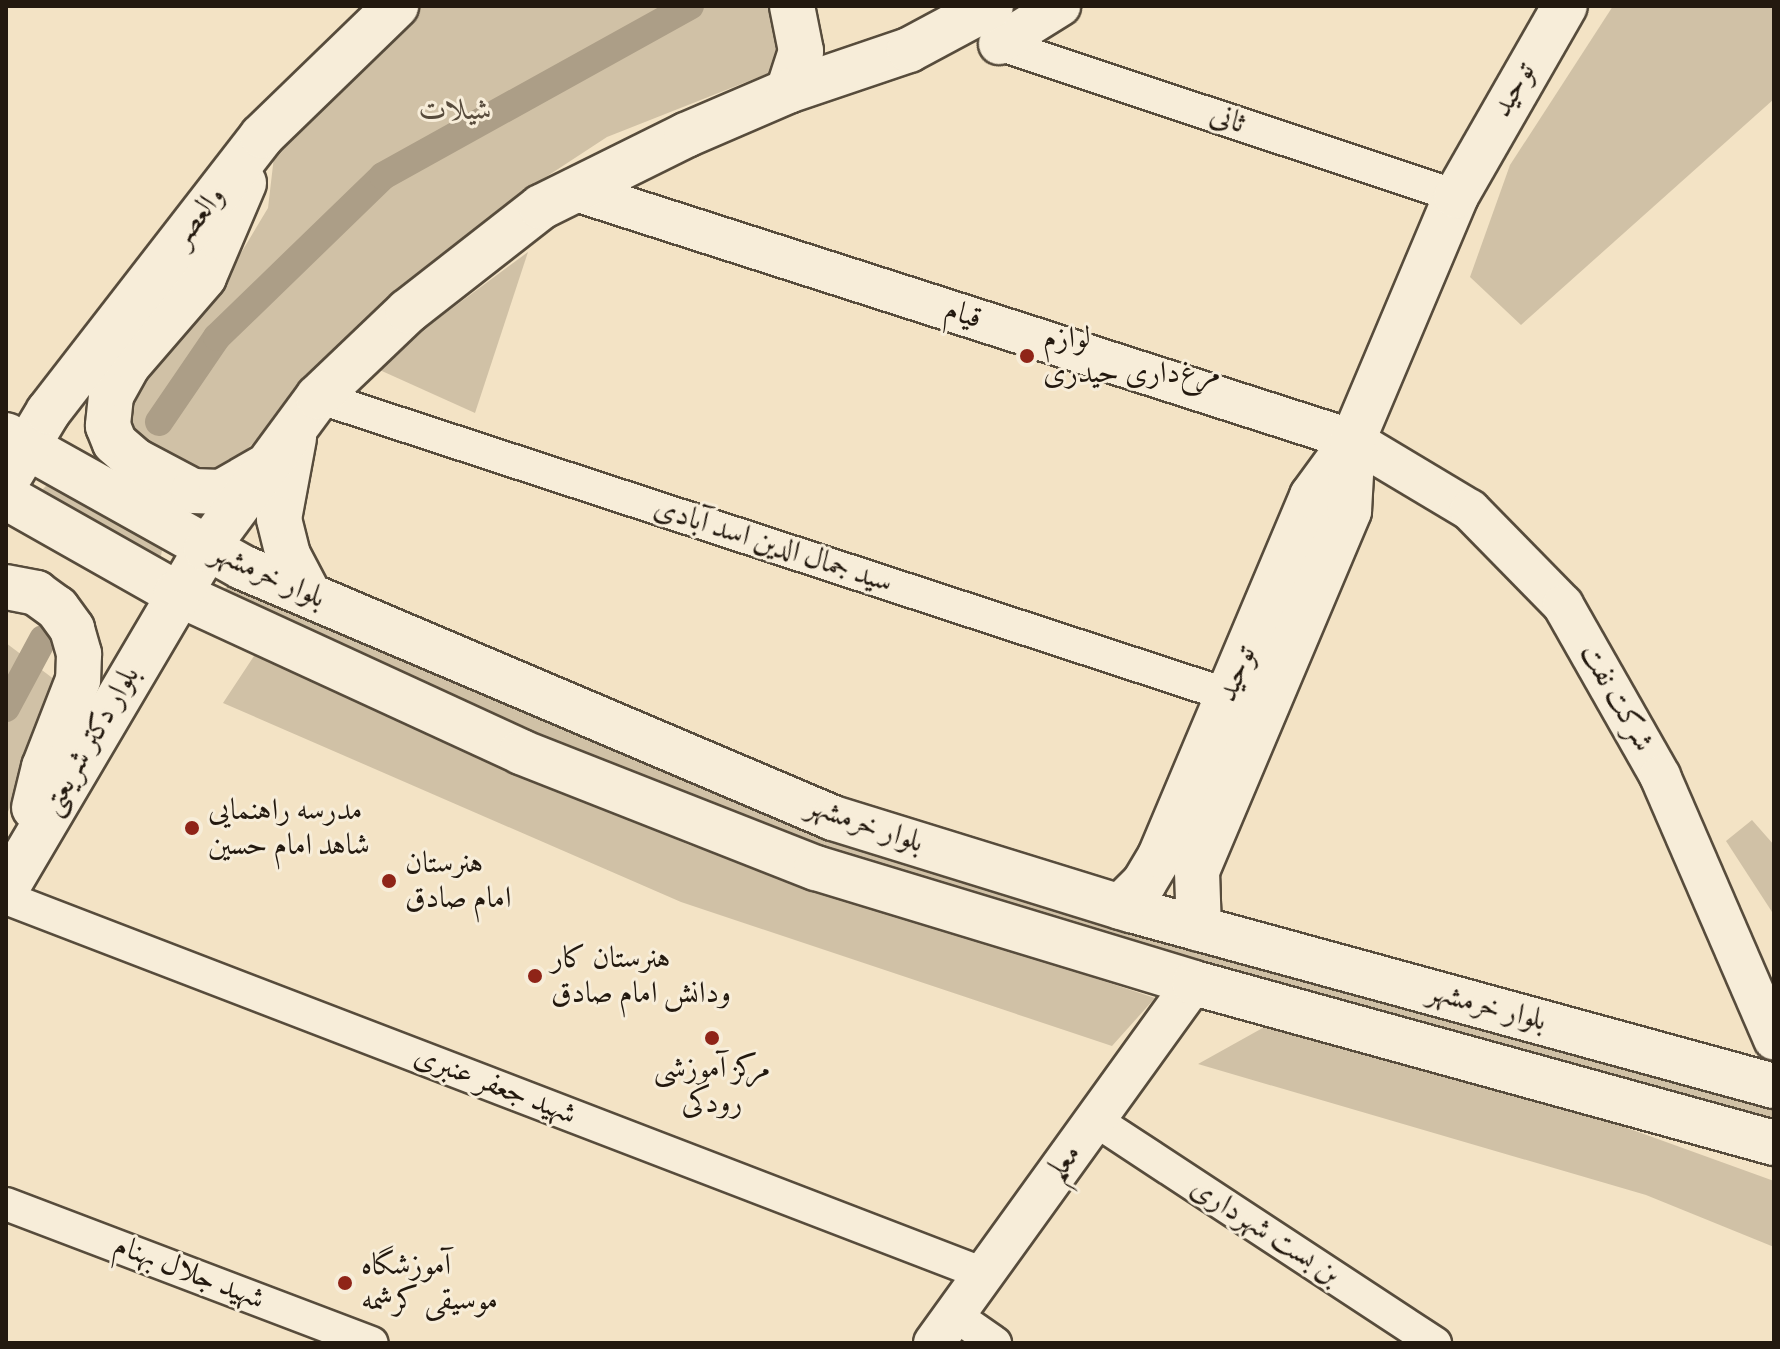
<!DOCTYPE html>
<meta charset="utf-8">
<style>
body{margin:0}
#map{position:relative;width:1780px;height:1349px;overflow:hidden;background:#f3e3c5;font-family:Vollkorn,Amiri,serif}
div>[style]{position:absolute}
.green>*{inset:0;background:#d0c1a6}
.canal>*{height:28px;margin:-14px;padding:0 14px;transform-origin:14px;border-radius:14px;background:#ac9e87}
.roads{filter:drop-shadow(2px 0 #574c3c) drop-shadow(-2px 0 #574c3c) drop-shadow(0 2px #574c3c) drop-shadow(0 -2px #574c3c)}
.minor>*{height:32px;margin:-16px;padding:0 16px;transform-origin:16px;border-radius:16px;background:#f7edd9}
.tertiary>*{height:40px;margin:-20px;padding:0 20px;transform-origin:20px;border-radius:20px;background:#f7edd9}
.secondary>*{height:44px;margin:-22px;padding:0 22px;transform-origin:22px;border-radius:22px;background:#f7edd9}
.dots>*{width:22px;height:22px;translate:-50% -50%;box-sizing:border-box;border:4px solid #f7edd9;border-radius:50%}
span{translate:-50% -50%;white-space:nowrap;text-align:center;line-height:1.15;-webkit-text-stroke:6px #f7edd9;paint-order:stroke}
.street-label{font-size:30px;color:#23190f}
.park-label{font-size:30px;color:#574b3c;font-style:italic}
.poi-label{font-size:30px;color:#23190f}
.left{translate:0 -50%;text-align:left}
.frame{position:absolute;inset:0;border:8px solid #23190f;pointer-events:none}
</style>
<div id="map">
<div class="green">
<div style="clip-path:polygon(413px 6px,770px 6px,782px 42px,779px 69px,607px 137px,526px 190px,393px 299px,220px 477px,193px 479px,120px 432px,132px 385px,232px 268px,268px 208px,275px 148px)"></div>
<div style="clip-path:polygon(1613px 6px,1774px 6px,1774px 99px,1521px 325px,1470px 277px,1510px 165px)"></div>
<div style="clip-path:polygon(528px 252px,475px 413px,373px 367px)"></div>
<div style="clip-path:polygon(46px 486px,61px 486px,163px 546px,160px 560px,39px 493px)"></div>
<div style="clip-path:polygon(239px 582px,831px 829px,1774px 1104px,1774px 1130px,817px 856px,230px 602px,225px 588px)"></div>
<div style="clip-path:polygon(6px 643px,67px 689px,6px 816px)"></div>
<div style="clip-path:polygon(256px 653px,689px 845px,1155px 998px,1112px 1046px,681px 902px,223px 703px)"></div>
<div style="clip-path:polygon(1752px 820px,1774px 845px,1774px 915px,1726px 841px)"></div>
<div style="clip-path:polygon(1268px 1025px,1547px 1099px,1774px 1181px,1774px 1247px,1646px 1195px,1198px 1064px)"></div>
</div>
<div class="canal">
<div style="left:159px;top:422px;width:103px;rotate:-55.7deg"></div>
<div style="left:217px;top:337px;width:231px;rotate:-44.1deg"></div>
<div style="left:383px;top:176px;width:351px;rotate:-29deg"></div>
<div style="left:6px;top:708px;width:78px;rotate:-61.8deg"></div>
</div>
<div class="roads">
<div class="minor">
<div style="left:999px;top:44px;width:482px;rotate:18.4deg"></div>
<div style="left:318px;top:397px;width:958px;rotate:18.13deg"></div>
<div style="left:6px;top:898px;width:1048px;rotate:21.03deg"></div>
<div style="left:1095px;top:1120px;width:407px;rotate:33.3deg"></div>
<div style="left:6px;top:1204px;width:391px;rotate:20.8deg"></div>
<div style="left:955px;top:1315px;width:49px;rotate:35deg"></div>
</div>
<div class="tertiary">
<div style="left:999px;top:44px;width:72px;rotate:-31.9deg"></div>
<div style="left:573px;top:190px;width:819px;rotate:17.77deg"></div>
<div style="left:1353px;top:440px;width:136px;rotate:30.9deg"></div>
<div style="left:1470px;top:510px;width:133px;rotate:45.6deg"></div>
<div style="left:1563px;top:605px;width:197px;rotate:60.4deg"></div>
<div style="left:1660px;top:776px;width:287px;rotate:66.6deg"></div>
<div style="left:934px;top:1343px;width:444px;rotate:-54.2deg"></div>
</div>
<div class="secondary">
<div style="left:788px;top:91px;width:42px;rotate:-72deg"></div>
<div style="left:801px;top:51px;width:46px;rotate:-101.3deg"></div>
<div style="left:244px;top:183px;width:102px;rotate:113.1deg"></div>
<div style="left:204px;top:277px;width:116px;rotate:130.8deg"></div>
<div style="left:128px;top:365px;width:35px;rotate:119deg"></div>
<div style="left:111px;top:396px;width:30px;rotate:96deg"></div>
<div style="left:108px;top:426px;width:18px;rotate:68deg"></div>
<div style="left:115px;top:443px;width:28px;rotate:41deg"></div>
<div style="left:136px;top:461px;width:64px;rotate:27.8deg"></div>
<div style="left:193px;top:491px;width:28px;rotate:2deg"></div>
<div style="left:221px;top:492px;width:48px;rotate:-29.7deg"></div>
<div style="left:6px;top:435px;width:270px;rotate:29.2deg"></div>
<div style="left:242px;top:567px;width:642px;rotate:23.01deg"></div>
<div style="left:833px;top:818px;width:312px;rotate:17.2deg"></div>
<div style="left:1131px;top:910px;width:667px;rotate:15.31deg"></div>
<div style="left:294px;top:438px;width:82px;rotate:100.5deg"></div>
<div style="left:279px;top:519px;width:37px;rotate:76deg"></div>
<div style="left:288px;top:555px;width:45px;rotate:62.3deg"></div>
<div style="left:12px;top:472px;width:70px;rotate:-59deg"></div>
<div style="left:48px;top:412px;width:349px;rotate:-52.2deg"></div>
<div style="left:262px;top:136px;width:187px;rotate:-44.1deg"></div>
<div style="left:6px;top:497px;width:195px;rotate:29.5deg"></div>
<div style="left:176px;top:593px;width:380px;rotate:24.7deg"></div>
<div style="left:521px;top:752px;width:317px;rotate:21.5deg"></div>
<div style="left:816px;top:868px;width:395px;rotate:16.9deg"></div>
<div style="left:1194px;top:983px;width:602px;rotate:15.42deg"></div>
<div style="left:6px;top:587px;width:31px;rotate:11deg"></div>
<div style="left:36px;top:593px;width:26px;rotate:36deg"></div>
<div style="left:57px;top:608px;width:26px;rotate:54deg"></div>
<div style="left:72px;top:629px;width:26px;rotate:74deg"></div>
<div style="left:79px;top:654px;width:26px;rotate:92deg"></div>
<div style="left:78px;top:680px;width:93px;rotate:111.3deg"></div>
<div style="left:44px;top:767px;width:42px;rotate:103.7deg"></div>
<div style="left:6px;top:889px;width:394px;rotate:-59.5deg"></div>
<div style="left:206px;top:549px;width:189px;rotate:-53.6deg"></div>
<div style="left:318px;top:397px;width:124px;rotate:-43.7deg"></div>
<div style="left:408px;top:311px;width:169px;rotate:-38deg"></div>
<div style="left:541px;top:207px;width:162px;rotate:-26.4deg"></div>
<div style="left:686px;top:135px;width:111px;rotate:-23.3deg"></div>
<div style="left:788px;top:91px;width:128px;rotate:-18.7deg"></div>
<div style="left:909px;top:50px;width:93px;rotate:-28.2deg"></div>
<div style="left:1120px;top:907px;width:34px;rotate:-45deg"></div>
<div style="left:1144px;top:883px;width:31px;rotate:-59deg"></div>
<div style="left:1160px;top:856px;width:391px;rotate:-67.1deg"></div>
<div style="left:1312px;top:496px;width:69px;rotate:-53.8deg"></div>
<div style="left:1353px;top:440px;width:265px;rotate:-67.1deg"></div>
<div style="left:1456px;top:196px;width:219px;rotate:-60.2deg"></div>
<div style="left:1199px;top:929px;width:58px;rotate:-92deg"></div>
<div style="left:1197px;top:871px;width:391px;rotate:-67.1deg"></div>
<div style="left:1349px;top:511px;width:71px;rotate:-86.8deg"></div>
</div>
</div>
<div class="dots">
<div style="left:1027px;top:356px;background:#8f2418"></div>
<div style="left:192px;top:828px;background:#8f2418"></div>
<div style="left:389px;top:881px;background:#8f2418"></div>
<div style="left:535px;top:976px;background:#8f2418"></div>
<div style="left:712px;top:1038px;background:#8f2418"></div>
<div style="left:345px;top:1283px;background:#8f2418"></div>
</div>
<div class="street-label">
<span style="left:1514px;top:90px;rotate:-60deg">توحید</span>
<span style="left:1227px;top:120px;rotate:18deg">ثانی</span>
<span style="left:199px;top:217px;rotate:-52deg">والعصر</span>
<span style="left:963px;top:315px;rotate:18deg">قیام</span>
<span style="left:773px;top:546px;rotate:18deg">سید جمال الدین اسد آبادی</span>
<span style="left:268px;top:576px;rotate:24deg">بلوار خرمشهر</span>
<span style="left:1237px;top:674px;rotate:-67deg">توحید</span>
<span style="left:1616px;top:698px;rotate:60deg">شرکت نفت</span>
<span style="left:91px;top:741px;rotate:-60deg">بلوار دکتر شریعتی</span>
<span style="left:865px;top:825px;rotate:19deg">بلوار خرمشهر</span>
<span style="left:1487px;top:1007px;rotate:15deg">بلوار خرمشهر</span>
<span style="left:495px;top:1086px;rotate:21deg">شهید جعفر عنبری</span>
<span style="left:1064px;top:1163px;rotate:-54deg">معلم</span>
<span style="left:1265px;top:1232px;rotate:33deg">بن بست شهرداری</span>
<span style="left:189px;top:1273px;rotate:21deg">شهید جلال بهنام</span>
</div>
<div class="park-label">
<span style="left:456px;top:111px">شیلات</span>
</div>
<div class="poi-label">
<span class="left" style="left:1043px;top:356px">لوازم<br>مرغ‌داری حیدری</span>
<span class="left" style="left:208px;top:828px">مدرسه راهنمایی<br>شاهد امام حسین</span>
<span class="left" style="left:405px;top:881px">هنرستان<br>امام صادق</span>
<span class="left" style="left:551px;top:976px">هنرستان کار<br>ودانش امام صادق</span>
<span style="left:712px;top:1086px">مرکز آموزشی<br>رودکی</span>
<span class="left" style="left:361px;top:1283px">آموزشگاه<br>موسیقی کرشمه</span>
</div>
<div class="frame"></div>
</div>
